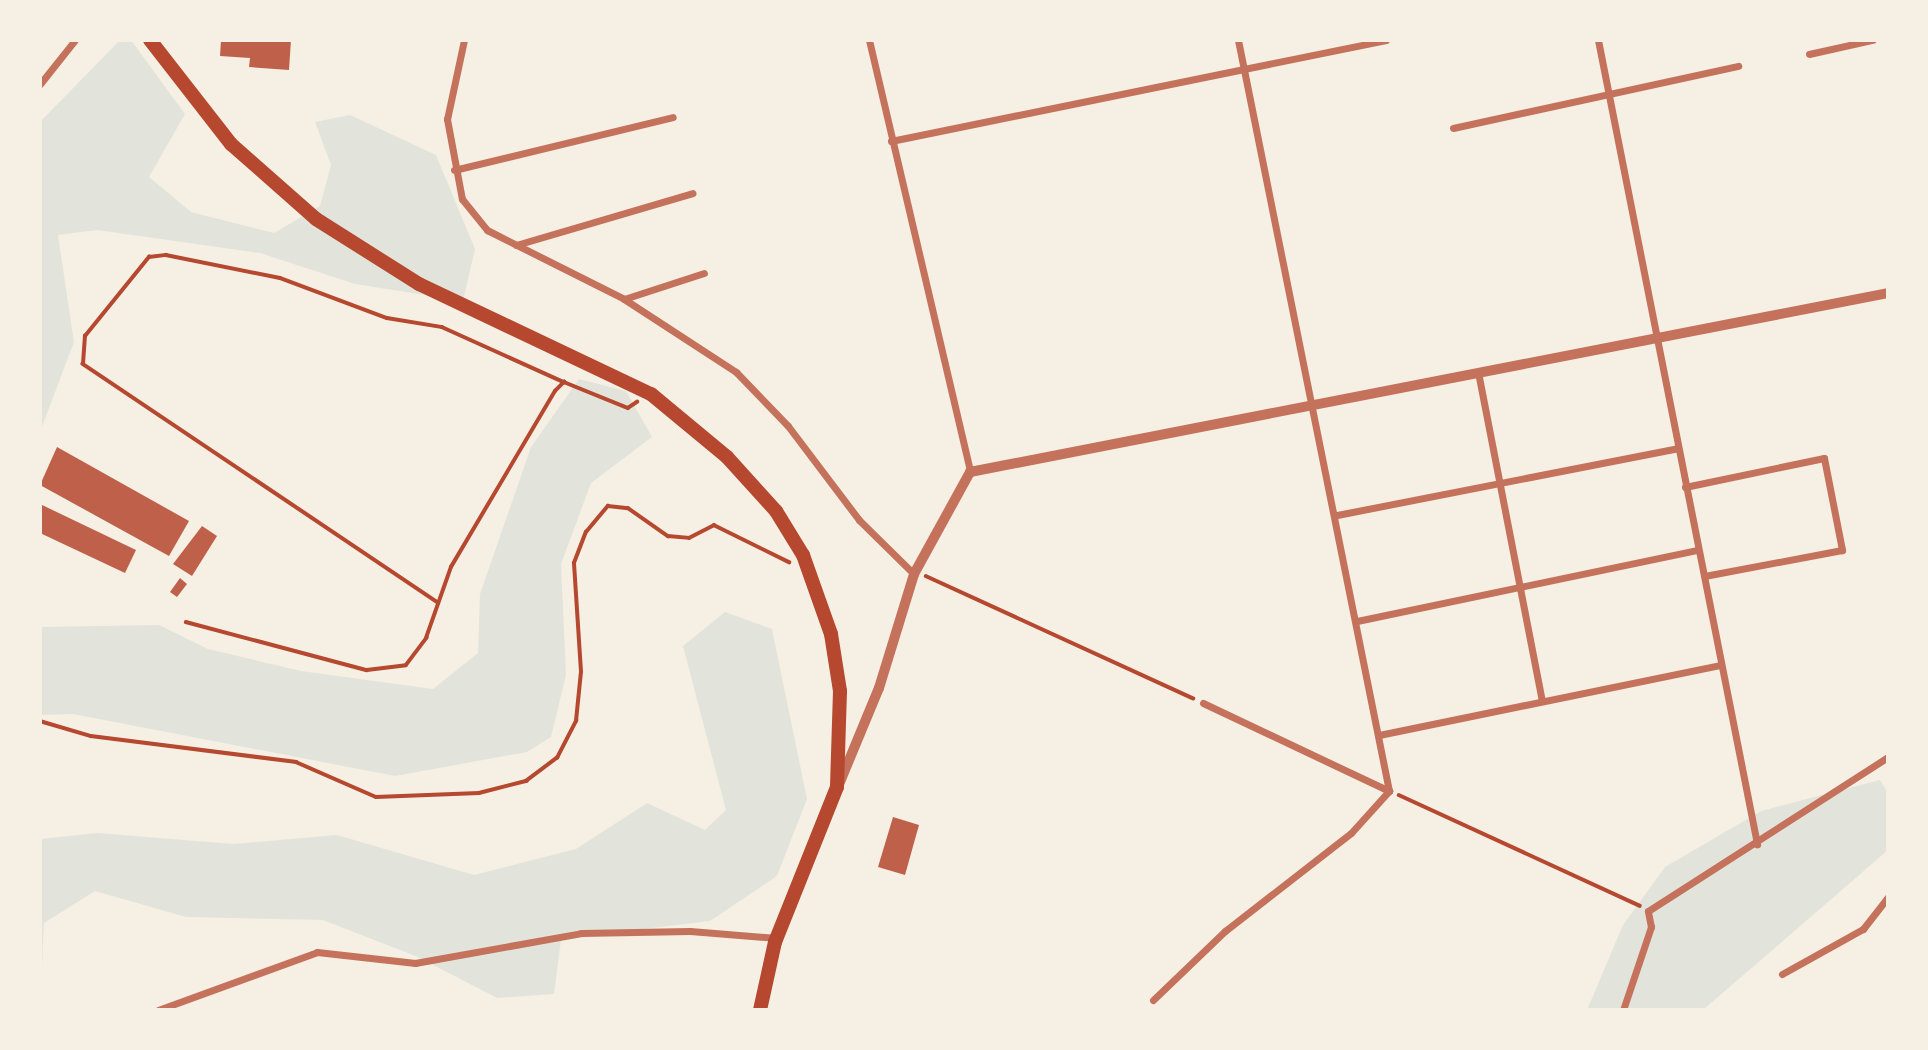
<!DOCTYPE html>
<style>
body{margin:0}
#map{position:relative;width:1928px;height:1050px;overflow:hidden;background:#f6efe4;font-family:"Golos Text",sans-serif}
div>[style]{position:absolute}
.green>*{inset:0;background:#e2e4dc}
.building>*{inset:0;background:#bf614a}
.path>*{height:3.5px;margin:-1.75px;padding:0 1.75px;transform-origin:1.75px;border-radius:1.75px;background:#b5482f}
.minor>*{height:7px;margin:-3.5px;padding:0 3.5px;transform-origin:3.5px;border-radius:3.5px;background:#c5725c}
.tertiary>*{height:10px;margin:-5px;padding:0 5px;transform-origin:5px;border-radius:5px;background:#c5725c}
.trunk>*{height:14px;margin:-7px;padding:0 7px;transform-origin:7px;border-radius:7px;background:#b5482f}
span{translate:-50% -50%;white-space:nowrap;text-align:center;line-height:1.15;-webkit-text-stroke:7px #f6efe4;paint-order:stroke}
.frame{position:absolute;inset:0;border:42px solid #f6efe4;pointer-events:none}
</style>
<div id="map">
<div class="green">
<div style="clip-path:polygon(120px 40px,131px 40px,185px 114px,149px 177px,191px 212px,274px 233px,320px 206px,331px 165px,315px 122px,350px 115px,436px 155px,475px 249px,463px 301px,355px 284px,260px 253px,97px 230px,58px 235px,74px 342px,40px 432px,40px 122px)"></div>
<div style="clip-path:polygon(579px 379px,626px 391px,652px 437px,591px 483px,561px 564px,566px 675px,551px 737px,527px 752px,395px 776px,73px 714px,40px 715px,40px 627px,159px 625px,208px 649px,301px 671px,433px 689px,478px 653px,480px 594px,531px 447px)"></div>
<div style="clip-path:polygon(725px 612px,772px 629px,807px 799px,777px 876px,710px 921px,561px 939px,554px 994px,497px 998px,418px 957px,323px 920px,186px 917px,95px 891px,44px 923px,40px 1010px,40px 839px,98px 833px,233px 844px,337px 835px,474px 875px,576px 849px,647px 803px,705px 830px,726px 810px,683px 646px)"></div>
<div style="clip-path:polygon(1880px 780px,1888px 793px,1888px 850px,1703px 1010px,1587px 1010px,1623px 925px,1665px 867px,1761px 811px)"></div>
</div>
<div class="building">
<div style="clip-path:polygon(221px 40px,291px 40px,289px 70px,249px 67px,250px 58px,220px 56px)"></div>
<div style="clip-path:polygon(57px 447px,189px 521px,169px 556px,40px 485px)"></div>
<div style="clip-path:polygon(40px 504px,136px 550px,125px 573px,40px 533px)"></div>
<div style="clip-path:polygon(202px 526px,217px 536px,192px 576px,173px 564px)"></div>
<div style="clip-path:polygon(180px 578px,187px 584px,177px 597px,170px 592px)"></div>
<div style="clip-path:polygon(893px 817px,919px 825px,905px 875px,878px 867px)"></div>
</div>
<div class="path">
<div style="left:926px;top:576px;width:294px;rotate:24.6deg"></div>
<div style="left:438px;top:603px;width:428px;rotate:-146.1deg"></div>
<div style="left:83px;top:364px;width:28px;rotate:-86deg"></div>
<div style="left:85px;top:336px;width:102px;rotate:-51deg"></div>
<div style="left:149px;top:257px;width:17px;rotate:-7deg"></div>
<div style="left:166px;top:255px;width:116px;rotate:11.4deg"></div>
<div style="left:280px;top:278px;width:114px;rotate:20.5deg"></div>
<div style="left:387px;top:318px;width:56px;rotate:9.3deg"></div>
<div style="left:442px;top:327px;width:134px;rotate:24.3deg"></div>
<div style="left:186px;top:622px;width:187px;rotate:14.9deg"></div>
<div style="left:367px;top:670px;width:39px;rotate:-7deg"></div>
<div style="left:406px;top:665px;width:34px;rotate:-53deg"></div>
<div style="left:426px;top:638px;width:75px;rotate:-70.6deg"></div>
<div style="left:451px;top:567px;width:204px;rotate:-59.4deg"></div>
<div style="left:555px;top:391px;width:13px;rotate:-45deg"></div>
<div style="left:564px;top:382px;width:69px;rotate:22.1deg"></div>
<div style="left:628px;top:408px;width:11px;rotate:-34deg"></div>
<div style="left:40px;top:721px;width:53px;rotate:16.4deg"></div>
<div style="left:91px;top:736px;width:207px;rotate:7.2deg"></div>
<div style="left:296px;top:762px;width:87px;rotate:23.6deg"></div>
<div style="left:376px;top:797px;width:103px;rotate:-2.2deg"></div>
<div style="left:479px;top:793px;width:49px;rotate:-14.3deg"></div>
<div style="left:526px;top:781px;width:39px;rotate:-37deg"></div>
<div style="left:557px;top:758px;width:42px;rotate:-62.8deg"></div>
<div style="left:576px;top:721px;width:49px;rotate:-84.2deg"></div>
<div style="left:581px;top:672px;width:109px;rotate:-93.7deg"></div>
<div style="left:574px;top:563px;width:33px;rotate:-69deg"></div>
<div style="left:586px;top:532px;width:34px;rotate:-50deg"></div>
<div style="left:608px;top:506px;width:20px;rotate:6deg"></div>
<div style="left:628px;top:508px;width:49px;rotate:35deg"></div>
<div style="left:668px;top:536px;width:21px;rotate:5deg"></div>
<div style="left:689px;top:538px;width:28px;rotate:-27deg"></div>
<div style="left:714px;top:525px;width:84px;rotate:26.3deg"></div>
<div style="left:1399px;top:795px;width:265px;rotate:24.7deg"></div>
</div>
<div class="minor">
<div style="left:464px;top:40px;width:81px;rotate:102.1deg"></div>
<div style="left:447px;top:119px;width:81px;rotate:79.4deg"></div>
<div style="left:462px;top:199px;width:40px;rotate:51deg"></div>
<div style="left:487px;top:230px;width:153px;rotate:26.7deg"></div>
<div style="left:624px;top:299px;width:134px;rotate:33.1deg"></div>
<div style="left:736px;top:372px;width:75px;rotate:46.1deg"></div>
<div style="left:788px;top:426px;width:118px;rotate:52.9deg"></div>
<div style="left:859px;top:520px;width:77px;rotate:44.5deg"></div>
<div style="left:869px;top:40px;width:444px;rotate:76.8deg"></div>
<div style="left:1238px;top:40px;width:766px;rotate:78.63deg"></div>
<div style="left:1598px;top:40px;width:820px;rotate:78.81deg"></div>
<div style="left:1809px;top:54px;width:65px;rotate:-12.5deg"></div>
<div style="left:40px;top:84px;width:56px;rotate:-51.5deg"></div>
<div style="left:1453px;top:128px;width:292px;rotate:-12.3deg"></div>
<div style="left:891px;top:141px;width:505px;rotate:-11.53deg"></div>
<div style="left:454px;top:170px;width:225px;rotate:-13.6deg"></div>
<div style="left:516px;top:245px;width:184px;rotate:-16.4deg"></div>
<div style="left:624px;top:299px;width:84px;rotate:-18deg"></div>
<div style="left:1478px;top:372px;width:334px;rotate:79deg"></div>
<div style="left:1685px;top:487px;width:142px;rotate:-11.8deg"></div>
<div style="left:1824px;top:458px;width:94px;rotate:78.9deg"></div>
<div style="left:1842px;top:550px;width:140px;rotate:169.3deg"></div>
<div style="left:1337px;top:515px;width:347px;rotate:-11.1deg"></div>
<div style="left:1357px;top:621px;width:348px;rotate:-11.8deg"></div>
<div style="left:1203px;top:703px;width:206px;rotate:25.3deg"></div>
<div style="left:1379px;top:735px;width:349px;rotate:-11.6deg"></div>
<div style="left:1782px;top:974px;width:93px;rotate:-29.1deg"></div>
<div style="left:1863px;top:929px;width:41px;rotate:-52deg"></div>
<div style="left:1153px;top:1000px;width:100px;rotate:-43.8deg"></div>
<div style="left:1225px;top:931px;width:160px;rotate:-37.9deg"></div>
<div style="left:1351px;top:833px;width:57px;rotate:-47.9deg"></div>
<div style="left:158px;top:1010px;width:169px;rotate:-20deg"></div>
<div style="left:317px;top:952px;width:99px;rotate:6.4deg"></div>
<div style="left:415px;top:963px;width:169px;rotate:-10.2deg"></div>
<div style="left:581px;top:933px;width:109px;rotate:-1.1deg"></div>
<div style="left:690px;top:931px;width:87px;rotate:4.6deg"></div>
<div style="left:1623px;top:1010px;width:88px;rotate:-71.4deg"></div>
<div style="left:1651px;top:927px;width:16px;rotate:-101deg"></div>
<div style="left:1648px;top:911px;width:285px;rotate:-32.7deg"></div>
</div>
<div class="tertiary">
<div style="left:840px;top:782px;width:102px;rotate:-67.5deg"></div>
<div style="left:879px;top:688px;width:119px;rotate:-72.9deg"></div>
<div style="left:914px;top:574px;width:116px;rotate:-61.2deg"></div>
<div style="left:970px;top:472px;width:935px;rotate:-11.03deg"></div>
</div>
<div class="trunk">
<div style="left:150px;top:40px;width:132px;rotate:52.1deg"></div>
<div style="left:231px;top:144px;width:113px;rotate:41.4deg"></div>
<div style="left:316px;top:219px;width:122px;rotate:32.3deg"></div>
<div style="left:419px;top:284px;width:257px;rotate:25.4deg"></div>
<div style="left:651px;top:394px;width:99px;rotate:39.7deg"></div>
<div style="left:727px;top:457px;width:73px;rotate:47.8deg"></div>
<div style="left:776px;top:511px;width:52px;rotate:58.5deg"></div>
<div style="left:803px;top:555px;width:84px;rotate:70.5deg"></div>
<div style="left:831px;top:634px;width:58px;rotate:81deg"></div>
<div style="left:840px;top:691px;width:96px;rotate:91.8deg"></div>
<div style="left:837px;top:787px;width:167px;rotate:111.8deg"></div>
<div style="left:775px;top:942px;width:70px;rotate:102.4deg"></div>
</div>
<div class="frame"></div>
</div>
